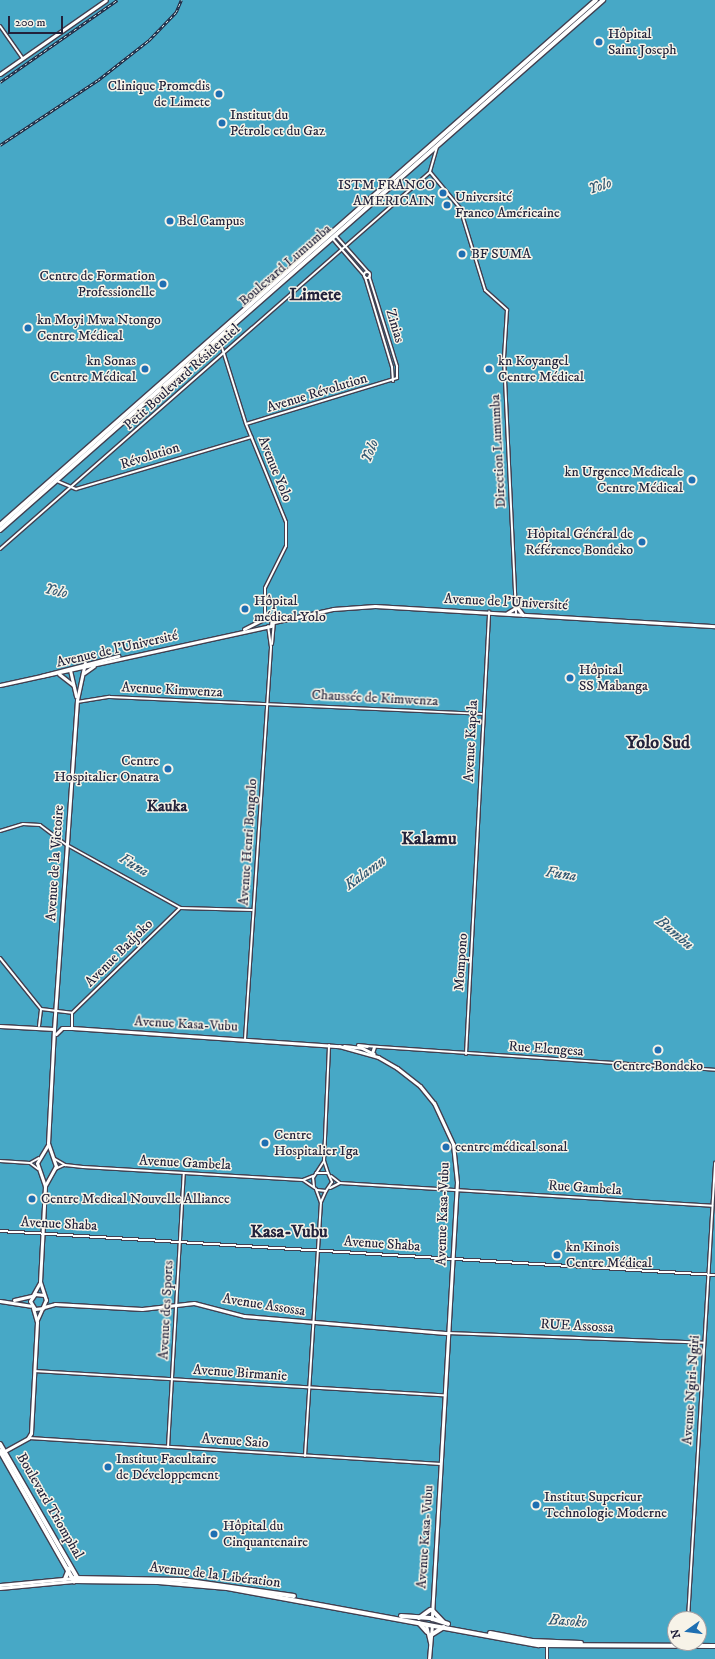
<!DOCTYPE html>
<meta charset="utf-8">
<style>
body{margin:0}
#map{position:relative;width:715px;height:1659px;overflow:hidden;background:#efe9cf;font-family:"IM FELL DW Pica",serif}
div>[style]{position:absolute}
.water>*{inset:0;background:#47a8c6}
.roads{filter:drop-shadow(1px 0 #414051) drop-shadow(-1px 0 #414051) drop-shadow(0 1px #414051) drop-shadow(0 -1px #414051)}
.minor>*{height:2px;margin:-1px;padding:0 1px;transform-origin:1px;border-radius:1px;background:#fff}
.minor>.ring{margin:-1px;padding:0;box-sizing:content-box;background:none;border:2px solid #fff;border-radius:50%}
.major>*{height:3px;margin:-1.5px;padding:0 1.5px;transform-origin:1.5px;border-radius:1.5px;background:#fff}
.highway>*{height:4px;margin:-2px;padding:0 2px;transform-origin:2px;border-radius:2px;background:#fff}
.rail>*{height:2.5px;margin-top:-1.25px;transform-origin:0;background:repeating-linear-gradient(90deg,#f7f3e8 0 3px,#22223b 0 6px);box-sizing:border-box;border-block:1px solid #22223b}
.dots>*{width:11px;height:11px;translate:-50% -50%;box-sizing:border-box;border:2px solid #f7f3e8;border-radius:50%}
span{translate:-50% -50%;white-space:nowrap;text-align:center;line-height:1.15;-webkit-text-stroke:3px #f7f3e8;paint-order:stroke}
.poi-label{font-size:14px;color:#22223b}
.left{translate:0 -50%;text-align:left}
.right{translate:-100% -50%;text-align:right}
.street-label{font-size:14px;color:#22223b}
.water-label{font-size:15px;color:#315873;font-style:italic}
.quarter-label{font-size:16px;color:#22223b;font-weight:700}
.district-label{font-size:18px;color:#22223b;font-weight:700}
.north{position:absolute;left:667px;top:1611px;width:40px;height:40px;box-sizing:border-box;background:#f7f3e8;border:1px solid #a29fa3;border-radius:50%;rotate:256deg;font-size:11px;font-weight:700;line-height:16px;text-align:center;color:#22223b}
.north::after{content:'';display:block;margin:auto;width:14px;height:18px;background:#1f6fb2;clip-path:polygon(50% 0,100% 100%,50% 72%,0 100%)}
.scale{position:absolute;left:8px;top:16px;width:55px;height:18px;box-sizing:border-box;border:2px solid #22223b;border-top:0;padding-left:5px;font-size:12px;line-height:14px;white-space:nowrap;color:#22223b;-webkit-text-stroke:3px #f7f3e8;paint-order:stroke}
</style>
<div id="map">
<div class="water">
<div style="clip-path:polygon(evenodd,0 0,715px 0,715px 1659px,0 1659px,0 0,675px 1619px,699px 1619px,699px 1643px,675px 1643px,675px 1619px)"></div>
</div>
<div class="roads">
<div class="minor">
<div style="left:0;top:26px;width:39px;rotate:55deg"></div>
<div style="left:437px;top:147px;width:26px;rotate:106deg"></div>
<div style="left:430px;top:172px;width:47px;rotate:50.2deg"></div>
<div style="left:460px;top:208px;width:86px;rotate:73deg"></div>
<div style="left:485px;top:290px;width:30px;rotate:42deg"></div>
<div style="left:507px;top:310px;width:48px;rotate:93.6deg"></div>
<div style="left:504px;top:358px;width:256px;rotate:87.3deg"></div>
<div style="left:336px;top:236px;width:48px;rotate:48.4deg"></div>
<div style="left:332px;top:238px;width:49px;rotate:49.1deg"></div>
<div class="ring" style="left:364px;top:272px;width:4px;height:4px"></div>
<div style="left:365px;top:277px;width:94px;rotate:73.3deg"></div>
<div style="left:392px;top:367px;width:14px;rotate:86deg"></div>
<div style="left:219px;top:338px;width:90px;rotate:72.6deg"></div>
<div style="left:246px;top:424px;width:106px;rotate:67.8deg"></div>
<div style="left:286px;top:522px;width:24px;rotate:90deg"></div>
<div style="left:286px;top:546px;width:47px;rotate:116.6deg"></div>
<div style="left:265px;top:588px;width:30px;rotate:90deg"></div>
<div style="left:246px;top:424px;width:158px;rotate:-16.9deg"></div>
<div style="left:397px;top:378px;width:12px;rotate:-90deg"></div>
<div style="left:397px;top:366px;width:94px;rotate:-107.3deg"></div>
<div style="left:57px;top:481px;width:21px;rotate:23deg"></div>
<div style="left:76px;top:489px;width:183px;rotate:-16.5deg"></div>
<div style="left:0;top:549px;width:572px;rotate:-41.24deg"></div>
<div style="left:272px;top:644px;width:21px;rotate:-85deg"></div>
<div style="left:77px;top:702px;width:33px;rotate:-9deg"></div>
<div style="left:110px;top:697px;width:372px;rotate:2.6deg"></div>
<div style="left:0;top:831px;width:24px;rotate:-17deg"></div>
<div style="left:23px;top:824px;width:17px;rotate:3deg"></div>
<div style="left:40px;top:825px;width:34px;rotate:37deg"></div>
<div style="left:67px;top:845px;width:129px;rotate:29.1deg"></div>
<div style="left:180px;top:908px;width:72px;rotate:1.6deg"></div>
<div style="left:0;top:958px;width:65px;rotate:51.2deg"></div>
<div style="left:41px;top:1009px;width:31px;rotate:7deg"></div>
<div style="left:72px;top:1013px;width:151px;rotate:-44.2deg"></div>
<div style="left:39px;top:1026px;width:17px;rotate:-83deg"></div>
<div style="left:72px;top:1028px;width:15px;rotate:-90deg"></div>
<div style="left:245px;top:1039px;width:393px;rotate:-86.2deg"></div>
<div style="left:271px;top:647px;width:21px;rotate:-98deg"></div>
<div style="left:366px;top:1046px;width:350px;rotate:3.9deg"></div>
<div style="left:466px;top:1054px;width:443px;rotate:-87deg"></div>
<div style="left:55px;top:1159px;width:12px;rotate:31deg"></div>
<div style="left:65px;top:1165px;width:18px;rotate:6deg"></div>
<div style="left:83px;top:1167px;width:220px;rotate:3.4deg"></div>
<div style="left:303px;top:1180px;width:14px;rotate:34deg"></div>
<div style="left:0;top:1161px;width:30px;rotate:4deg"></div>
<div style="left:30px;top:1163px;width:10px;rotate:37deg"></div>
<div style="left:30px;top:1163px;width:10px;rotate:-29deg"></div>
<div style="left:55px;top:1169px;width:10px;rotate:-24deg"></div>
<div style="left:316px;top:1173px;width:12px"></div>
<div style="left:328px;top:1173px;width:10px;rotate:66deg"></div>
<div style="left:332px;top:1182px;width:11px;rotate:124deg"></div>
<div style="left:326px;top:1191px;width:9px;rotate:-174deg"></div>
<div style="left:328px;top:1173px;width:13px;rotate:-108deg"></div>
<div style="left:324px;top:1161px;width:116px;rotate:-87.5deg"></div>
<div style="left:331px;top:1176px;width:11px;rotate:38deg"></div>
<div style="left:340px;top:1183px;width:16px;rotate:4deg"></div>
<div style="left:356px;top:1184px;width:357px;rotate:3.5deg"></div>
<div style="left:303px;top:1180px;width:11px;rotate:-22deg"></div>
<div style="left:314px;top:1187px;width:9px;rotate:-96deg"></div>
<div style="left:313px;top:1178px;width:20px;rotate:-57deg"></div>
<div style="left:330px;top:1188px;width:11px;rotate:-27deg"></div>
<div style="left:321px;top:1202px;width:12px;rotate:-66deg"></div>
<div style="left:0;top:1231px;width:716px;rotate:3.52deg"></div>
<div style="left:448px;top:1333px;width:256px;rotate:2.2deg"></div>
<div style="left:35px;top:1371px;width:411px;rotate:3.4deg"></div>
<div style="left:29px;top:1438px;width:413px;rotate:3.6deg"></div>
<div style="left:168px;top:1447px;width:274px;rotate:-86.7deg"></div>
<div style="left:305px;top:1456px;width:254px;rotate:-86.4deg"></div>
<div style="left:321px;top:1203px;width:15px;rotate:-110deg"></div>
<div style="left:688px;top:1619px;width:457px;rotate:-86.6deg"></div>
<div style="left:547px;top:1659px;width:13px;rotate:-90deg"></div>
</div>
<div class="major">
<div style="left:0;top:74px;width:129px;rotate:-34.9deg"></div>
<div style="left:507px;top:613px;width:12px;rotate:-31deg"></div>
<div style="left:517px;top:607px;width:10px;rotate:53deg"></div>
<div style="left:274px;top:622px;width:60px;rotate:-12.4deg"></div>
<div style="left:333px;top:609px;width:42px;rotate:-4.1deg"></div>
<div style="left:375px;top:606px;width:341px;rotate:3.4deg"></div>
<div style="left:244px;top:629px;width:28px;rotate:-27deg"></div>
<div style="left:269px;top:616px;width:24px;rotate:2deg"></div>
<div style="left:70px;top:670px;width:27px;rotate:77deg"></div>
<div style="left:84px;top:673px;width:12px;rotate:-35deg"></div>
<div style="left:59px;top:674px;width:18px;rotate:38deg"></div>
<div style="left:41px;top:676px;width:80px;rotate:-14.6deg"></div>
<div style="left:0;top:685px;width:277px;rotate:-12.3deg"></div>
<div style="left:271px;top:626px;width:9px;rotate:-84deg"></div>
<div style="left:0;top:1026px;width:54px;rotate:3.2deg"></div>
<div style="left:54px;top:1029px;width:114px;rotate:93deg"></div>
<div style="left:48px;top:1143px;width:24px;rotate:71deg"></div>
<div style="left:56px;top:1166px;width:23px;rotate:119deg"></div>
<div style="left:54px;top:1029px;width:330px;rotate:-86deg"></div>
<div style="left:77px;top:700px;width:38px;rotate:-78deg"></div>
<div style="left:56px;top:1034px;width:8px;rotate:-45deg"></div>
<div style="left:62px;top:1028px;width:10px"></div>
<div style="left:72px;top:1028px;width:268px;rotate:3.9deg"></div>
<div style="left:339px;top:1046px;width:41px;rotate:15.8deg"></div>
<div style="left:378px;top:1057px;width:22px;rotate:30deg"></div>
<div style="left:397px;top:1068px;width:29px;rotate:38deg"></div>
<div style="left:420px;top:1086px;width:22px;rotate:51deg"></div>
<div style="left:434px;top:1103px;width:45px;rotate:65.1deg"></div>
<div style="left:453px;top:1144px;width:38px;rotate:84deg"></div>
<div style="left:457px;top:1182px;width:438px;rotate:93.3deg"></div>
<div style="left:358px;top:1045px;width:9px;rotate:6deg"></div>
<div style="left:344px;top:1046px;width:18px;rotate:6deg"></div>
<div style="left:362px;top:1048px;width:13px;rotate:27deg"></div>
<div style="left:372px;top:1053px;width:6px;rotate:-72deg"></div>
<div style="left:33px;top:1295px;width:13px;rotate:-61deg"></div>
<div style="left:14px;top:1300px;width:18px;rotate:-13deg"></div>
<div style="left:0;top:1301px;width:31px;rotate:9deg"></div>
<div style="left:44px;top:1307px;width:11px;rotate:-15deg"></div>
<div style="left:55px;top:1304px;width:87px;rotate:3.3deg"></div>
<div style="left:142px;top:1309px;width:52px;rotate:-6.6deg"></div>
<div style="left:194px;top:1303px;width:52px;rotate:14.6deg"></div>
<div style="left:244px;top:1316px;width:205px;rotate:4.8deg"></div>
<div style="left:43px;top:1308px;width:8px;rotate:173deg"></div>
<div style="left:35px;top:1309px;width:9px;rotate:-122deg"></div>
<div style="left:30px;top:1301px;width:9px;rotate:-54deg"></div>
<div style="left:35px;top:1294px;width:9px;rotate:6deg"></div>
<div style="left:37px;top:1320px;width:22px;rotate:-66deg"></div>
<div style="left:46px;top:1300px;width:19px;rotate:-108deg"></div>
<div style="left:40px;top:1282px;width:96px;rotate:-87deg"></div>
<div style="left:45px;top:1186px;width:24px;rotate:-109deg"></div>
<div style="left:37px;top:1163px;width:21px;rotate:-59deg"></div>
<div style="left:3px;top:1452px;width:29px;rotate:-29deg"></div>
<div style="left:28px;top:1438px;width:6px;rotate:-59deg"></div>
<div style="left:31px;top:1433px;width:111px;rotate:-86.9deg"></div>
<div style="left:37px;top:1322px;width:15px;rotate:-106deg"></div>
<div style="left:0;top:1585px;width:74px;rotate:-5.4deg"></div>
<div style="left:0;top:1588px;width:74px;rotate:-5.4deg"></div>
<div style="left:426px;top:1625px;width:18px;rotate:77deg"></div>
<div style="left:429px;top:1659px;width:33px;rotate:-85deg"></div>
</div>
<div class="highway">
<div style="left:0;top:525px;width:794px;rotate:-41.38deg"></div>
<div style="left:0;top:530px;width:803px;rotate:-41.31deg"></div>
<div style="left:0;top:1444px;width:156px;rotate:60deg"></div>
<div style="left:0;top:1451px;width:150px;rotate:60.4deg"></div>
<div style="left:74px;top:1581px;width:84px;rotate:0.7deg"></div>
<div style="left:158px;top:1582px;width:69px;rotate:5deg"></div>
<div style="left:227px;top:1588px;width:317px;rotate:10.4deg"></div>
<div style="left:539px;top:1645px;width:176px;rotate:0.3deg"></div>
<div style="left:74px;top:1578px;width:108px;rotate:1.1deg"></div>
<div style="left:182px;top:1580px;width:113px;rotate:8.1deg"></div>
<div style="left:65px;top:1579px;width:11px;rotate:-68deg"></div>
<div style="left:432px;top:1610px;width:16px;rotate:47deg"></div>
<div style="left:401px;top:1616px;width:29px;rotate:4deg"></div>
<div style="left:430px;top:1618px;width:19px;rotate:18deg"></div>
<div style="left:419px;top:1618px;width:14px;rotate:-36deg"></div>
<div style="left:419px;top:1623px;width:12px;rotate:48deg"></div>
<div style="left:490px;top:1633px;width:43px;rotate:10.8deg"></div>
<div style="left:532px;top:1641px;width:49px;rotate:2.3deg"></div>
<div style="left:431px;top:1635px;width:15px;rotate:-32deg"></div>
</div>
</div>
<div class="rail">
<div style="left:0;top:82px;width:143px;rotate:-35deg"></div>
<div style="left:0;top:145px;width:118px;rotate:-33.6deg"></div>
<div style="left:98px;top:80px;width:65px;rotate:-38.1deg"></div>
<div style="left:149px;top:40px;width:39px;rotate:-46deg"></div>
<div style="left:176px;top:12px;width:13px;rotate:-67deg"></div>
</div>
<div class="dots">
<div style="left:599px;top:42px;background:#1f6fb2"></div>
<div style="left:219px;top:94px;background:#1f6fb2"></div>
<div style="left:222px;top:123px;background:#1f6fb2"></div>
<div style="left:443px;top:193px;background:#1f6fb2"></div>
<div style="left:447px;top:205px;background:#1f6fb2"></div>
<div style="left:170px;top:221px;background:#1f6fb2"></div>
<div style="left:462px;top:254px;background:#1f6fb2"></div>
<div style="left:163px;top:284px;background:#1f6fb2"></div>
<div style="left:28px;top:328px;background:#1f6fb2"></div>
<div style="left:145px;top:369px;background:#1f6fb2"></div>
<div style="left:489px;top:369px;background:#1f6fb2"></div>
<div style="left:692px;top:480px;background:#1f6fb2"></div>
<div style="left:642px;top:542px;background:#1f6fb2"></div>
<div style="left:245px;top:609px;background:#1f6fb2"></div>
<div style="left:570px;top:678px;background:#1f6fb2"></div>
<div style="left:168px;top:769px;background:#1f6fb2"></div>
<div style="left:658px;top:1050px;background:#1f6fb2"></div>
<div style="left:265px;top:1143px;background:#1f6fb2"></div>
<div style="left:446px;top:1147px;background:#1f6fb2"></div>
<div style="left:32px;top:1199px;background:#1f6fb2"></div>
<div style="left:557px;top:1255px;background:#1f6fb2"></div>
<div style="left:108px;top:1467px;background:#1f6fb2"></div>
<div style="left:536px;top:1505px;background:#1f6fb2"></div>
<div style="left:214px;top:1534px;background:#1f6fb2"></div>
</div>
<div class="poi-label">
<span class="left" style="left:608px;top:42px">Hôpital<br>Saint Joseph</span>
<span class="right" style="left:210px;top:94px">Clinique Promedis<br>de Limete</span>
<span class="left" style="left:230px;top:123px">Institut du<br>Pétrole et du Gaz</span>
<span class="right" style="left:435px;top:193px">ISTM FRANCO<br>AMERICAIN</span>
<span class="left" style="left:455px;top:205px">Université<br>Franco Américaine</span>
<span class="left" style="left:178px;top:221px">Bel Campus</span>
<span class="left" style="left:471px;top:254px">BF SUMA</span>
<span class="right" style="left:155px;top:284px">Centre de Formation<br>Professionelle</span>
<span class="left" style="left:37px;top:328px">kn Moyi Mwa Ntongo<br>Centre Médical</span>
<span class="right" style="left:136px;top:369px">kn Sonas<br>Centre Médical</span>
<span class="left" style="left:498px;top:369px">kn Koyangel<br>Centre Médical</span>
<span class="right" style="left:683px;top:480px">kn Urgence Medicale<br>Centre Médical</span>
<span class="right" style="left:633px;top:542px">Hôpital Général de<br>Référence Bondeko</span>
<span class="left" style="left:254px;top:609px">Hôpital<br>médical Yolo</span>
<span class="left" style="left:579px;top:678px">Hôpital<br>SS Mabanga</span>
<span class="right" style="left:159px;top:769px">Centre<br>Hospitalier Onatra</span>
<span style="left:658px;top:1066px">Centre Bondeko</span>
<span class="left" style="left:274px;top:1143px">Centre<br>Hospitalier Iga</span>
<span class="left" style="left:455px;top:1147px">centre médical sonal</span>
<span class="left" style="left:41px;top:1199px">Centre Medical Nouvelle Alliance</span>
<span class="left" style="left:566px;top:1255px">kn Kinois<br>Centre Médical</span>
<span class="left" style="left:116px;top:1467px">Institut Facultaire<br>de Développement</span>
<span class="left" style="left:544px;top:1505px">Institut Superieur<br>Technologie Moderne</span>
<span class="left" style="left:223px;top:1534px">Hôpital du<br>Cinquantenaire</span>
</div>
<div class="street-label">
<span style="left:285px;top:265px;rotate:-41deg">Boulevard Lumumba</span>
<span style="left:395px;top:326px;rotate:73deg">Zinias</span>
<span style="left:182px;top:377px;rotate:-42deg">Petit Boulevard Résidentiel</span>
<span style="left:317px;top:393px;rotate:-17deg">Avenue Révolution</span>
<span style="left:498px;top:451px;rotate:-93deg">Direction Lumumba</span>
<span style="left:150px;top:456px;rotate:-17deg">Révolution</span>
<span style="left:275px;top:469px;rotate:68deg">Avenue Yolo</span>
<span style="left:506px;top:602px;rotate:3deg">Avenue de l’Université</span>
<span style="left:117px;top:649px;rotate:-13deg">Avenue de l’Université</span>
<span style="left:172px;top:690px;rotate:3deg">Avenue Kimwenza</span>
<span style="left:375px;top:698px;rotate:3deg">Chaussée de Kimwenza</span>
<span style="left:471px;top:741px;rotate:-87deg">Avenue Kapela</span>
<span style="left:248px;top:842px;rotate:-86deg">Avenue Henri Bongolo</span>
<span style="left:55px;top:863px;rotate:-86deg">Avenue de la Victoire</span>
<span style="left:119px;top:953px;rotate:-45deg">Avenue Badjoko</span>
<span style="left:461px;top:962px;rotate:-86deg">Mompono</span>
<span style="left:186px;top:1024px;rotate:3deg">Avenue Kasa-Vubu</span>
<span style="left:546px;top:1049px;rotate:4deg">Rue Elengesa</span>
<span style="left:185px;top:1163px;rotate:3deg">Avenue Gambela</span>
<span style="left:585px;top:1188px;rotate:4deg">Rue Gambela</span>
<span style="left:443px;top:1214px;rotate:-88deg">Avenue Kasa-Vubu</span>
<span style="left:59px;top:1224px;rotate:3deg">Avenue Shaba</span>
<span style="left:382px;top:1244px;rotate:4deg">Avenue Shaba</span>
<span style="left:264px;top:1305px;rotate:9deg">Avenue Assossa</span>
<span style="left:166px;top:1310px;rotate:-87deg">Avenue des Sports</span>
<span style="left:577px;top:1326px;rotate:3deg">RUE Assossa</span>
<span style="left:240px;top:1373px;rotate:4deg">Avenue Birmanie</span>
<span style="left:691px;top:1390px;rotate:-86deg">Avenue Ngiri-Ngiri</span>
<span style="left:235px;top:1441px;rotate:4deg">Avenue Saio</span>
<span style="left:50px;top:1506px;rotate:60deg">Boulevard Triomphal</span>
<span style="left:425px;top:1537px;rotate:-86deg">Avenue Kasa-Vubu</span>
<span style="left:215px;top:1575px;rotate:7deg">Avenue de la Libération</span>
</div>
<div class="water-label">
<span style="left:600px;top:186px;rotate:-19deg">Yolo</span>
<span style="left:370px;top:451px;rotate:-68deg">Yolo</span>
<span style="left:56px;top:591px;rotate:12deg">Yolo</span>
<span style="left:134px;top:865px;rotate:31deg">Funa</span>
<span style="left:365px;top:873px;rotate:-36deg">Kalamu</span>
<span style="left:561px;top:874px;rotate:9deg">Funa</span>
<span style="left:675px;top:933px;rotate:40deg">Bumbu</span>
<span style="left:568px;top:1621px;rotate:4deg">Basoko</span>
</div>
<div class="quarter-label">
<span style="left:167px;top:806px">Kauka</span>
</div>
<div class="district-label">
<span style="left:315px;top:295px">Limete</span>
<span style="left:658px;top:743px">Yolo Sud</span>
<span style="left:429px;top:839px">Kalamu</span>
<span style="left:289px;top:1232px">Kasa-Vubu</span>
</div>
<div class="north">N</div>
<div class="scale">200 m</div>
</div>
